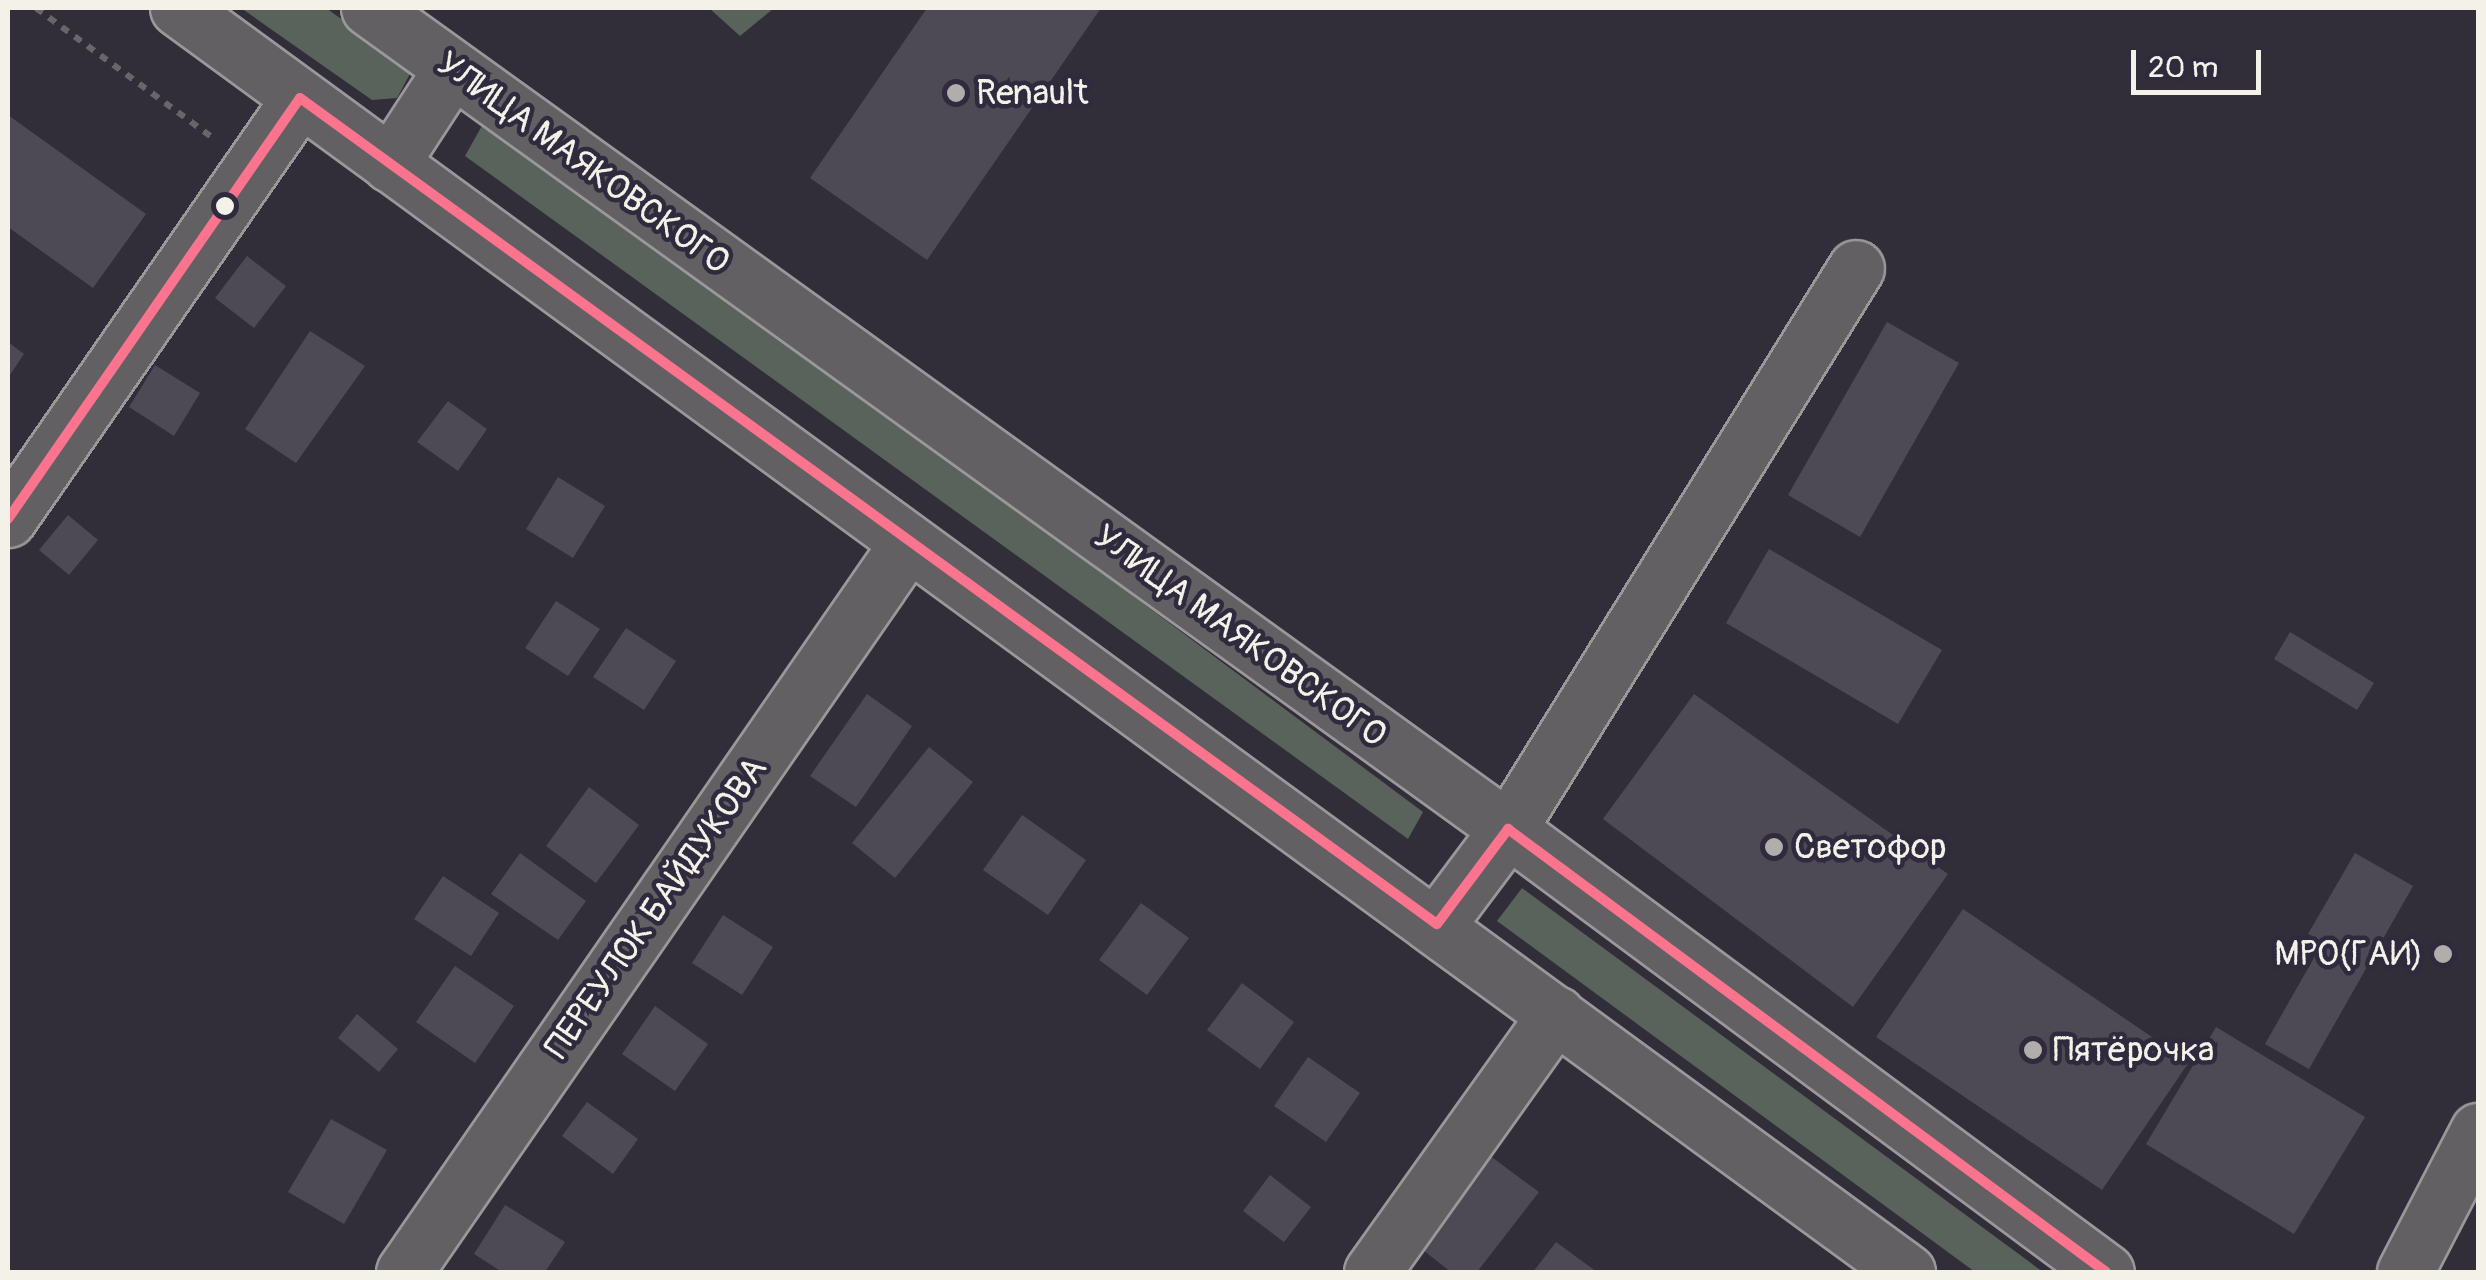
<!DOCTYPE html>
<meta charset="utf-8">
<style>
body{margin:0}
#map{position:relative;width:2486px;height:1280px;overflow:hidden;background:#312e39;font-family:Pangolin,sans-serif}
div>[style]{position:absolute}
.green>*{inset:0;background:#59635b}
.building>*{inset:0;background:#4d4a55}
.path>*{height:6px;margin-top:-3px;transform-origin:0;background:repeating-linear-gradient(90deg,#68666b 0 8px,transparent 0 16px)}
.roads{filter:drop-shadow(2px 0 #9a989b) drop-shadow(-2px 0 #9a989b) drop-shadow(0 2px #9a989b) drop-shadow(0 -2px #9a989b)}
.minor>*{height:55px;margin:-27.5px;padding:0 27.5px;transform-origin:27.5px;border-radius:27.5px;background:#626063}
.major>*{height:55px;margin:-27.5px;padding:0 27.5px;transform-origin:27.5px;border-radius:27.5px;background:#626063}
.bus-1>*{height:10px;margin:-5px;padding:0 5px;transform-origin:5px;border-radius:5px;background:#fc738d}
.dots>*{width:28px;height:28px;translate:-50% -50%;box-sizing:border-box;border:5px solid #2f2a3d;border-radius:50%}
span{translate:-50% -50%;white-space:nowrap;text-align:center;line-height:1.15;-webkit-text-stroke:9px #2f2a3d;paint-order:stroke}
.poi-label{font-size:35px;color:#f4f1e8}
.left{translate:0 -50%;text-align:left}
.right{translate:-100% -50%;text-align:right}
.street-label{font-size:35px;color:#f4f1e8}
.frame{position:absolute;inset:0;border:10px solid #f4f1e8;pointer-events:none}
.scale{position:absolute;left:2131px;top:50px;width:130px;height:45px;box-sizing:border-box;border:5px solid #f4f1e8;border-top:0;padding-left:12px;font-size:30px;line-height:35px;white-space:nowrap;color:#f4f1e8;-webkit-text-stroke:8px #2f2a3d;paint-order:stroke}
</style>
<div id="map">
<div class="green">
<div style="clip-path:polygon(241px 8px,326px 8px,412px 70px,397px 98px,372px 100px)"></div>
<div style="clip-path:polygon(709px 8px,774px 8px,740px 36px)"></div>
<div style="clip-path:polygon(488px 115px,1423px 812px,1408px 839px,465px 156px)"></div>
<div style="clip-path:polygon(1522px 888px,2043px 1272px,1975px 1272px,1497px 921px)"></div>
</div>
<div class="building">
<div style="clip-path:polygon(927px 8px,1101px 8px,927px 260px,810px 178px)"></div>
<div style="clip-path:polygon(8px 115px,146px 214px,93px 288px,8px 227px)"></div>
<div style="clip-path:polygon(247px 256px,286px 286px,254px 328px,215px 298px)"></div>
<div style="clip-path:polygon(1887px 322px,1959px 363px,1860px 537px,1788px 495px)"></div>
<div style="clip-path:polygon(310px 331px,365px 366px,296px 463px,245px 429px)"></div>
<div style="clip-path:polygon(8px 342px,24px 354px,8px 378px)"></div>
<div style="clip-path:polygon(155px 365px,200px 393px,174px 436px,129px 407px)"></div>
<div style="clip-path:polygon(448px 401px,487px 429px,458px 471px,417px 442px)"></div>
<div style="clip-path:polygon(558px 477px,605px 506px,573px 558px,526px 529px)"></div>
<div style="clip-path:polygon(68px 515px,98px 540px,69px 575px,39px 550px)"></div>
<div style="clip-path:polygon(1769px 549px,1942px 650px,1898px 724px,1726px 623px)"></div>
<div style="clip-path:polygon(556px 601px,600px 629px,568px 676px,525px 648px)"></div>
<div style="clip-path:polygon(626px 628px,676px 661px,644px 710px,593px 677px)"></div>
<div style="clip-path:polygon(2290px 632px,2374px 683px,2357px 710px,2274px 659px)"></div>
<div style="clip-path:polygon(867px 694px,912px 726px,856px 807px,810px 776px)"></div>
<div style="clip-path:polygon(1694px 694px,1948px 874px,1853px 1007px,1603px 819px)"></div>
<div style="clip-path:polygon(929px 747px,973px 782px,895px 878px,852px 843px)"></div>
<div style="clip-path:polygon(589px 787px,639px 825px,596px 883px,546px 846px)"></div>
<div style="clip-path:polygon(1022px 815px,1086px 860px,1048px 915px,983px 870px)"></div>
<div style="clip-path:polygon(520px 853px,586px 901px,558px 940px,491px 894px)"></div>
<div style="clip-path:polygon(2355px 853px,2413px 886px,2309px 1069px,2265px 1044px,2323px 942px,2308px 934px)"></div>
<div style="clip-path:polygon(443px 876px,499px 913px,471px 956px,414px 919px)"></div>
<div style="clip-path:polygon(1141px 903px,1189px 938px,1147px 995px,1099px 960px)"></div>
<div style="clip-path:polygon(1963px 909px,2189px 1062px,2102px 1190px,1876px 1037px)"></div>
<div style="clip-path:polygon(723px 915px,773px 947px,742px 995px,692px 963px)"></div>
<div style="clip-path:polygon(455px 966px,514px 1006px,475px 1063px,416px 1022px)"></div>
<div style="clip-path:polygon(1242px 983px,1294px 1022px,1260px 1069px,1207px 1030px)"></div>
<div style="clip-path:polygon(655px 1006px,708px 1044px,675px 1091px,622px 1054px)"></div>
<div style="clip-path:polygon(357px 1014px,398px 1049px,379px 1072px,338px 1038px)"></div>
<div style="clip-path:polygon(2216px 1027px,2365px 1117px,2294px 1234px,2146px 1144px)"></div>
<div style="clip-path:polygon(1308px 1057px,1360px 1093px,1326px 1142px,1274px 1106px)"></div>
<div style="clip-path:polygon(587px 1102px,638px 1139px,613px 1174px,562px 1136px)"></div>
<div style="clip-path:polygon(331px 1119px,387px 1150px,344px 1224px,288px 1192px)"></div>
<div style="clip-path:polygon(1489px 1155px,1539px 1192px,1477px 1272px,1451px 1272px,1419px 1247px)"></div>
<div style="clip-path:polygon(1270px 1175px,1311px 1207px,1284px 1242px,1243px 1211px)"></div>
<div style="clip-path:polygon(505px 1205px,565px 1242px,545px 1272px,502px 1272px,474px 1254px)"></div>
<div style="clip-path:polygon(1556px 1242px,1597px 1272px,1533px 1272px)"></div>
</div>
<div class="path">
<div style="left:36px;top:8px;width:223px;rotate:36.3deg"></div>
</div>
<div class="roads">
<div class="minor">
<div style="left:369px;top:8px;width:1404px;rotate:35.78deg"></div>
<div style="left:1508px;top:829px;width:744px;rotate:36.53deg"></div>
<div style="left:390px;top:164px;width:113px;rotate:-56.9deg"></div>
<div style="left:8px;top:519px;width:512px;rotate:-55.26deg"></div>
<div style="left:1437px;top:924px;width:119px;rotate:-53.2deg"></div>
<div style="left:1508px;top:829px;width:660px;rotate:-58.19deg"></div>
<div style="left:404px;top:1272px;width:886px;rotate:-55.34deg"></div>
<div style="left:1372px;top:1272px;width:317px;rotate:-54.5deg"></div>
<div style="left:2405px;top:1272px;width:159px;rotate:-62.6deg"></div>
</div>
<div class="major">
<div style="left:178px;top:8px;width:2142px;rotate:36.17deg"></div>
</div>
</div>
<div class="bus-1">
<div style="left:8px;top:519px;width:512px;rotate:-55.26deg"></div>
<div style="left:300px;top:98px;width:1405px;rotate:36deg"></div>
<div style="left:1437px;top:924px;width:119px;rotate:-53.2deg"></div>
<div style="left:1508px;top:829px;width:744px;rotate:36.53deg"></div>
</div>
<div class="dots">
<div style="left:956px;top:93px;background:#b0adab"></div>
<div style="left:225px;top:206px;background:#f4f1e8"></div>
<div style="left:1774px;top:847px;background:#b0adab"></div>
<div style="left:2443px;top:954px;background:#b0adab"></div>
<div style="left:2033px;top:1050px;background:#b0adab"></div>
</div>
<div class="poi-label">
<span class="left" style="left:976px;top:93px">Renault</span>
<span class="left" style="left:1794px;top:847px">Светофор</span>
<span class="right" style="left:2423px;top:954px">МРО(ГАИ)</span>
<span class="left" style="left:2053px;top:1050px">Пятёрочка</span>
</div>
<div class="street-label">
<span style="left:583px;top:163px;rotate:36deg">УЛИЦА МАЯКОВСКОГО</span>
<span style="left:1240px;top:636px;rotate:36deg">УЛИЦА МАЯКОВСКОГО</span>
<span style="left:656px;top:908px;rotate:-55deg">ПЕРЕУЛОК БАЙДУКОВА</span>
</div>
<div class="frame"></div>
<div class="scale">20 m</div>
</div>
